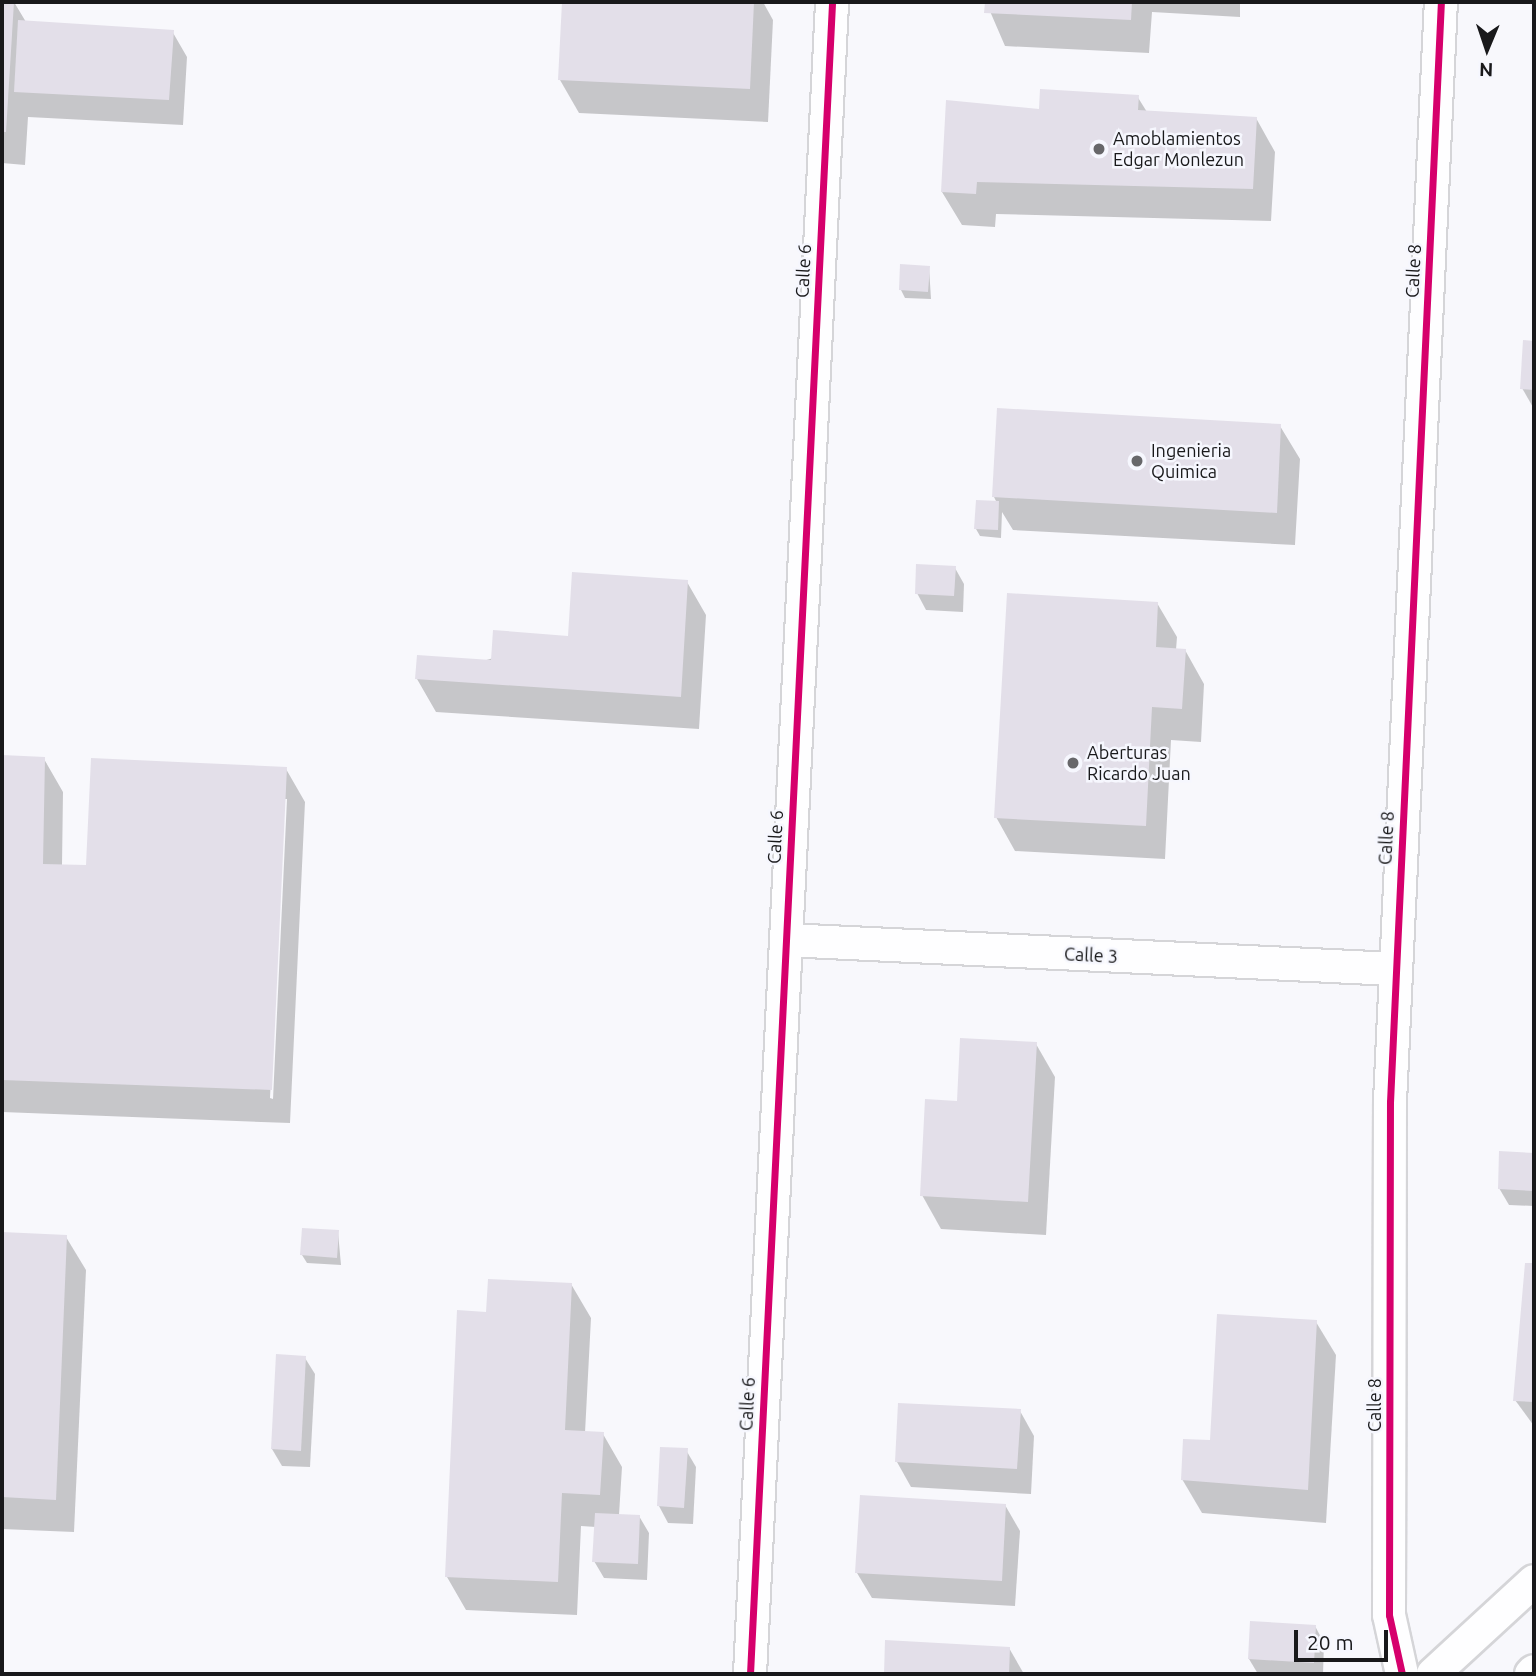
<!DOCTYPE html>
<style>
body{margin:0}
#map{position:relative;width:1536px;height:1676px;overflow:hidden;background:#f8f8fc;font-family:Ubuntu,sans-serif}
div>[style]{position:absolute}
.shadow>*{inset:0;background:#0003}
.building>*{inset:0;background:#e3dfe9}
.roads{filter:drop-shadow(2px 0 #d5d5d8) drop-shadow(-2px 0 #d5d5d8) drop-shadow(0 2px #d5d5d8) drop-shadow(0 -2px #d5d5d8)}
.minor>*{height:32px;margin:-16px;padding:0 16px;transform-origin:16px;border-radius:16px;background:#fefeff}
.cycleway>*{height:7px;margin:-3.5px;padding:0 3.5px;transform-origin:3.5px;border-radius:3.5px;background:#d6006c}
.dots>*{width:19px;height:19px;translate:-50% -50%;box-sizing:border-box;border:4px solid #f6f7fe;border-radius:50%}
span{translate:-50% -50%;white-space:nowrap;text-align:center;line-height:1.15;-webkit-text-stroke:5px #f6f7fe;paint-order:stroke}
.poi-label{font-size:18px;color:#19191b}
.left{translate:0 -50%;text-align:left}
.street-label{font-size:18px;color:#19191b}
.frame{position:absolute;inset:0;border:4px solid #19191b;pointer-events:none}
.north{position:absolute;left:1452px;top:14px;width:70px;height:70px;-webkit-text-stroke:5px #f6f7fe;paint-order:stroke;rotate:182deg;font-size:19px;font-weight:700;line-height:28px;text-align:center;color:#19191b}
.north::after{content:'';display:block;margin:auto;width:24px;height:32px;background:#19191b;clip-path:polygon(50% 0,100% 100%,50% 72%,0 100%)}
.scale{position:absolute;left:1294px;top:1630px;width:94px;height:32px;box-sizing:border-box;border:4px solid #19191b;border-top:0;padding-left:9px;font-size:21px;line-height:24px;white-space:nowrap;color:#19191b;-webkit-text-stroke:5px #f6f7fe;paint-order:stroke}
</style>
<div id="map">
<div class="shadow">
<div style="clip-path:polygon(2px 2px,14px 2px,26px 22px,172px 31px,187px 57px,183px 125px,28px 117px,25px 165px,2px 163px)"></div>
<div style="clip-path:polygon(563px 2px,763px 2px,773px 20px,768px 122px,579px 113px,560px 80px)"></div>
<div style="clip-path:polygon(986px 2px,1240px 2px,1240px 17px,1152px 12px,1149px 53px,1005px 46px)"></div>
<div style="clip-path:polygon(1137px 96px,1147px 112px,1256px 118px,1275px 152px,1271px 221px,996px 214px,995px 227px,962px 225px,942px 192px)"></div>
<div style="clip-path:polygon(929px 267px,931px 299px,905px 298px,901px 290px)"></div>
<div style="clip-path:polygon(1525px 342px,1534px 343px,1534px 409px,1522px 388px)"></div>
<div style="clip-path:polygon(1280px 426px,1300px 459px,1295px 545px,1013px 530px,1002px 512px,1001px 538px,980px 536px,976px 529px,997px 503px,994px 497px)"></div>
<div style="clip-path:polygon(955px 568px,964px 584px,963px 612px,926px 610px,917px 593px)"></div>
<div style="clip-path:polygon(687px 582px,706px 615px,699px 729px,436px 712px,417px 679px,570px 637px)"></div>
<div style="clip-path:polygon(1157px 603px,1177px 637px,1176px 650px,1185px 650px,1204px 684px,1201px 742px,1171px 740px,1165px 859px,1015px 851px,996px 817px)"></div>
<div style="clip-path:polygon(evenodd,2px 757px,44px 759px,63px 792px,62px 866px,88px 866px,286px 769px,305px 802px,290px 1123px,2px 1112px,2px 757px,284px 799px,287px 799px,273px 1099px,270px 1098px,284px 799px)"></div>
<div style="clip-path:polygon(1036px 1044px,1055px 1077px,1046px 1235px,941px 1229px,922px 1195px,959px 1103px)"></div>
<div style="clip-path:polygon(1501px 1153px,1534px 1155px,1534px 1206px,1509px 1205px,1499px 1188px)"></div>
<div style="clip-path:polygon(338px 1232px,341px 1265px,307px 1263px,302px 1255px)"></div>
<div style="clip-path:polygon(2px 1234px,66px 1237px,86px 1270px,74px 1532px,2px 1529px)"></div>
<div style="clip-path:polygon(1526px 1264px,1534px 1265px,1534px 1426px,1515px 1400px)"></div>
<div style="clip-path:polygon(571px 1284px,591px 1318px,585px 1433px,603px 1434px,622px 1467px,619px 1515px,639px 1516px,649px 1533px,647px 1580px,604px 1578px,594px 1561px,596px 1527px,581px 1526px,577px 1615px,466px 1610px,447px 1577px,488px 1314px)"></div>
<div style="clip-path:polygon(1316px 1322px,1336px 1355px,1326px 1523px,1202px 1513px,1182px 1479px)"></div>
<div style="clip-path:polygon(305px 1358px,315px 1374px,310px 1467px,282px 1466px,272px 1449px)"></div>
<div style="clip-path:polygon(1020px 1411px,1034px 1436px,1031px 1494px,911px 1487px,897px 1462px)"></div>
<div style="clip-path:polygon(686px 1450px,696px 1467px,693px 1524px,668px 1523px,659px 1506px)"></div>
<div style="clip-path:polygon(1005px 1505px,1020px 1531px,1015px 1606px,872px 1598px,857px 1573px)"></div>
<div style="clip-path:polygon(1315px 1626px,1324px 1643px,1323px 1674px,1258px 1674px,1249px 1659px)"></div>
<div style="clip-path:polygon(887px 1642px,1009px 1648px,1024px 1674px,885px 1674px)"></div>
</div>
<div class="building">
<div style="clip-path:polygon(2px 2px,14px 2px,6px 132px,2px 132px)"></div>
<div style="clip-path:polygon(562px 2px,754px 2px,750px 89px,558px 80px)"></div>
<div style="clip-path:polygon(985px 2px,1132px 2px,1131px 20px,984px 13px)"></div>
<div style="clip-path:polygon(18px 20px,174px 30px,169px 100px,14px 92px)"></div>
<div style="clip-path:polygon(1040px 89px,1139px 95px,1138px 110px,1257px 117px,1253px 189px,977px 182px,976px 194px,941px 192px,946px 100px,1039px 109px)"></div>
<div style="clip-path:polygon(900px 264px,930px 266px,928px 292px,899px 290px)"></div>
<div style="clip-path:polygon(1523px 340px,1534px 341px,1534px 390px,1520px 389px)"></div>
<div style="clip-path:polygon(997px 408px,1281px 424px,1277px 513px,992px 497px)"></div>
<div style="clip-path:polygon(976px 500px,999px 501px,998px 530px,974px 529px)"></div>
<div style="clip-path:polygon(916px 564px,956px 566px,954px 596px,915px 594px)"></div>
<div style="clip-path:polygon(572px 572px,688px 580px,681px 697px,415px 679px,417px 655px,491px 660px,493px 630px,568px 636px)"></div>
<div style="clip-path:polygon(1007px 593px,1158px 602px,1156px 647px,1186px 649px,1182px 709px,1152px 707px,1146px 826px,994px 818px)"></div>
<div style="clip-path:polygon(2px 755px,45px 757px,43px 864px,86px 865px,91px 758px,287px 767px,272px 1090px,2px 1080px)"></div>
<div style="clip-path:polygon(960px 1038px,1037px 1042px,1028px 1202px,920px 1196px,925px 1099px,957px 1101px)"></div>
<div style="clip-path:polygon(1499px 1151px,1534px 1153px,1534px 1191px,1498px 1189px)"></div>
<div style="clip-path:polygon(302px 1228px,339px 1230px,337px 1258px,300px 1255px)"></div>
<div style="clip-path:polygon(2px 1232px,67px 1235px,56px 1500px,2px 1497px)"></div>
<div style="clip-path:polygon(1525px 1263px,1534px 1263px,1534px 1402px,1513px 1401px)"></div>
<div style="clip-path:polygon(488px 1279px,572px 1283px,565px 1430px,604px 1432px,600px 1495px,562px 1493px,558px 1582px,445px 1577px,457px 1310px,486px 1312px)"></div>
<div style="clip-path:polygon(1217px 1314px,1317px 1320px,1308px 1490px,1181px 1480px,1183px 1439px,1210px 1440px)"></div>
<div style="clip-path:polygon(276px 1354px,306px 1356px,301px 1451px,271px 1449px)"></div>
<div style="clip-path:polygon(898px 1403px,1021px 1409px,1017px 1469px,895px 1462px)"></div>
<div style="clip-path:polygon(660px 1447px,688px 1448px,684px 1508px,657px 1506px)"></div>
<div style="clip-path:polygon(860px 1495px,1006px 1504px,1002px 1581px,855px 1573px)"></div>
<div style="clip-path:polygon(595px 1513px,640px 1515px,638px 1564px,592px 1562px)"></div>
<div style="clip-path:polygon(1250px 1621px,1316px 1625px,1314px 1663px,1248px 1659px)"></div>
<div style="clip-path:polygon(885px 1640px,1010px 1647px,1009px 1674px,884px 1674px)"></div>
</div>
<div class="roads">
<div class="minor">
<div style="left:786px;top:940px;width:610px;rotate:2.73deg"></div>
<div style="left:750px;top:1674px;width:1674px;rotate:-87.19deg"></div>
<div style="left:1402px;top:1674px;width:60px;rotate:-102.4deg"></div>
<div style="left:1389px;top:1615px;width:513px;rotate:-89.89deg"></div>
<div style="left:1390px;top:1102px;width:1101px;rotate:-87.35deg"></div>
<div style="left:1433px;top:1674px;width:137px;rotate:-42.6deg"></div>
<div style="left:1531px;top:1674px;width:4px;rotate:-45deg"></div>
</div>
</div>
<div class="cycleway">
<div style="left:750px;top:1674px;width:1674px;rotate:-87.19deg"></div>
<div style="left:1402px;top:1674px;width:60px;rotate:-102.4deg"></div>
<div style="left:1389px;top:1615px;width:513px;rotate:-89.89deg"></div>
<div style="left:1390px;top:1102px;width:1101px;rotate:-87.35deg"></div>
</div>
<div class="dots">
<div style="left:1099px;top:149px;background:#67676a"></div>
<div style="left:1137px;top:461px;background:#67676a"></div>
<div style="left:1073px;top:763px;background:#67676a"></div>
</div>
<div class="poi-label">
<span class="left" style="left:1113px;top:149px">Amoblamientos<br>Edgar Monlezun</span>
<span class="left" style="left:1151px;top:461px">Ingenieria<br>Quimica</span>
<span class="left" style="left:1087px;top:763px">Aberturas<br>Ricardo Juan</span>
</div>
<div class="street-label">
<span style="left:803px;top:271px;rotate:-87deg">Calle 6</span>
<span style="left:1413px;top:271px;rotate:-87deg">Calle 8</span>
<span style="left:775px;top:837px;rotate:-87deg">Calle 6</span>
<span style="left:1386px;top:838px;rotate:-87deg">Calle 8</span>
<span style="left:1091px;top:955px;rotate:3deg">Calle 3</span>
<span style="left:747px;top:1404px;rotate:-87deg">Calle 6</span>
<span style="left:1374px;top:1405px;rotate:-90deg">Calle 8</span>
</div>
<div class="frame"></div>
<div class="north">N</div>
<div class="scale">20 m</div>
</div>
